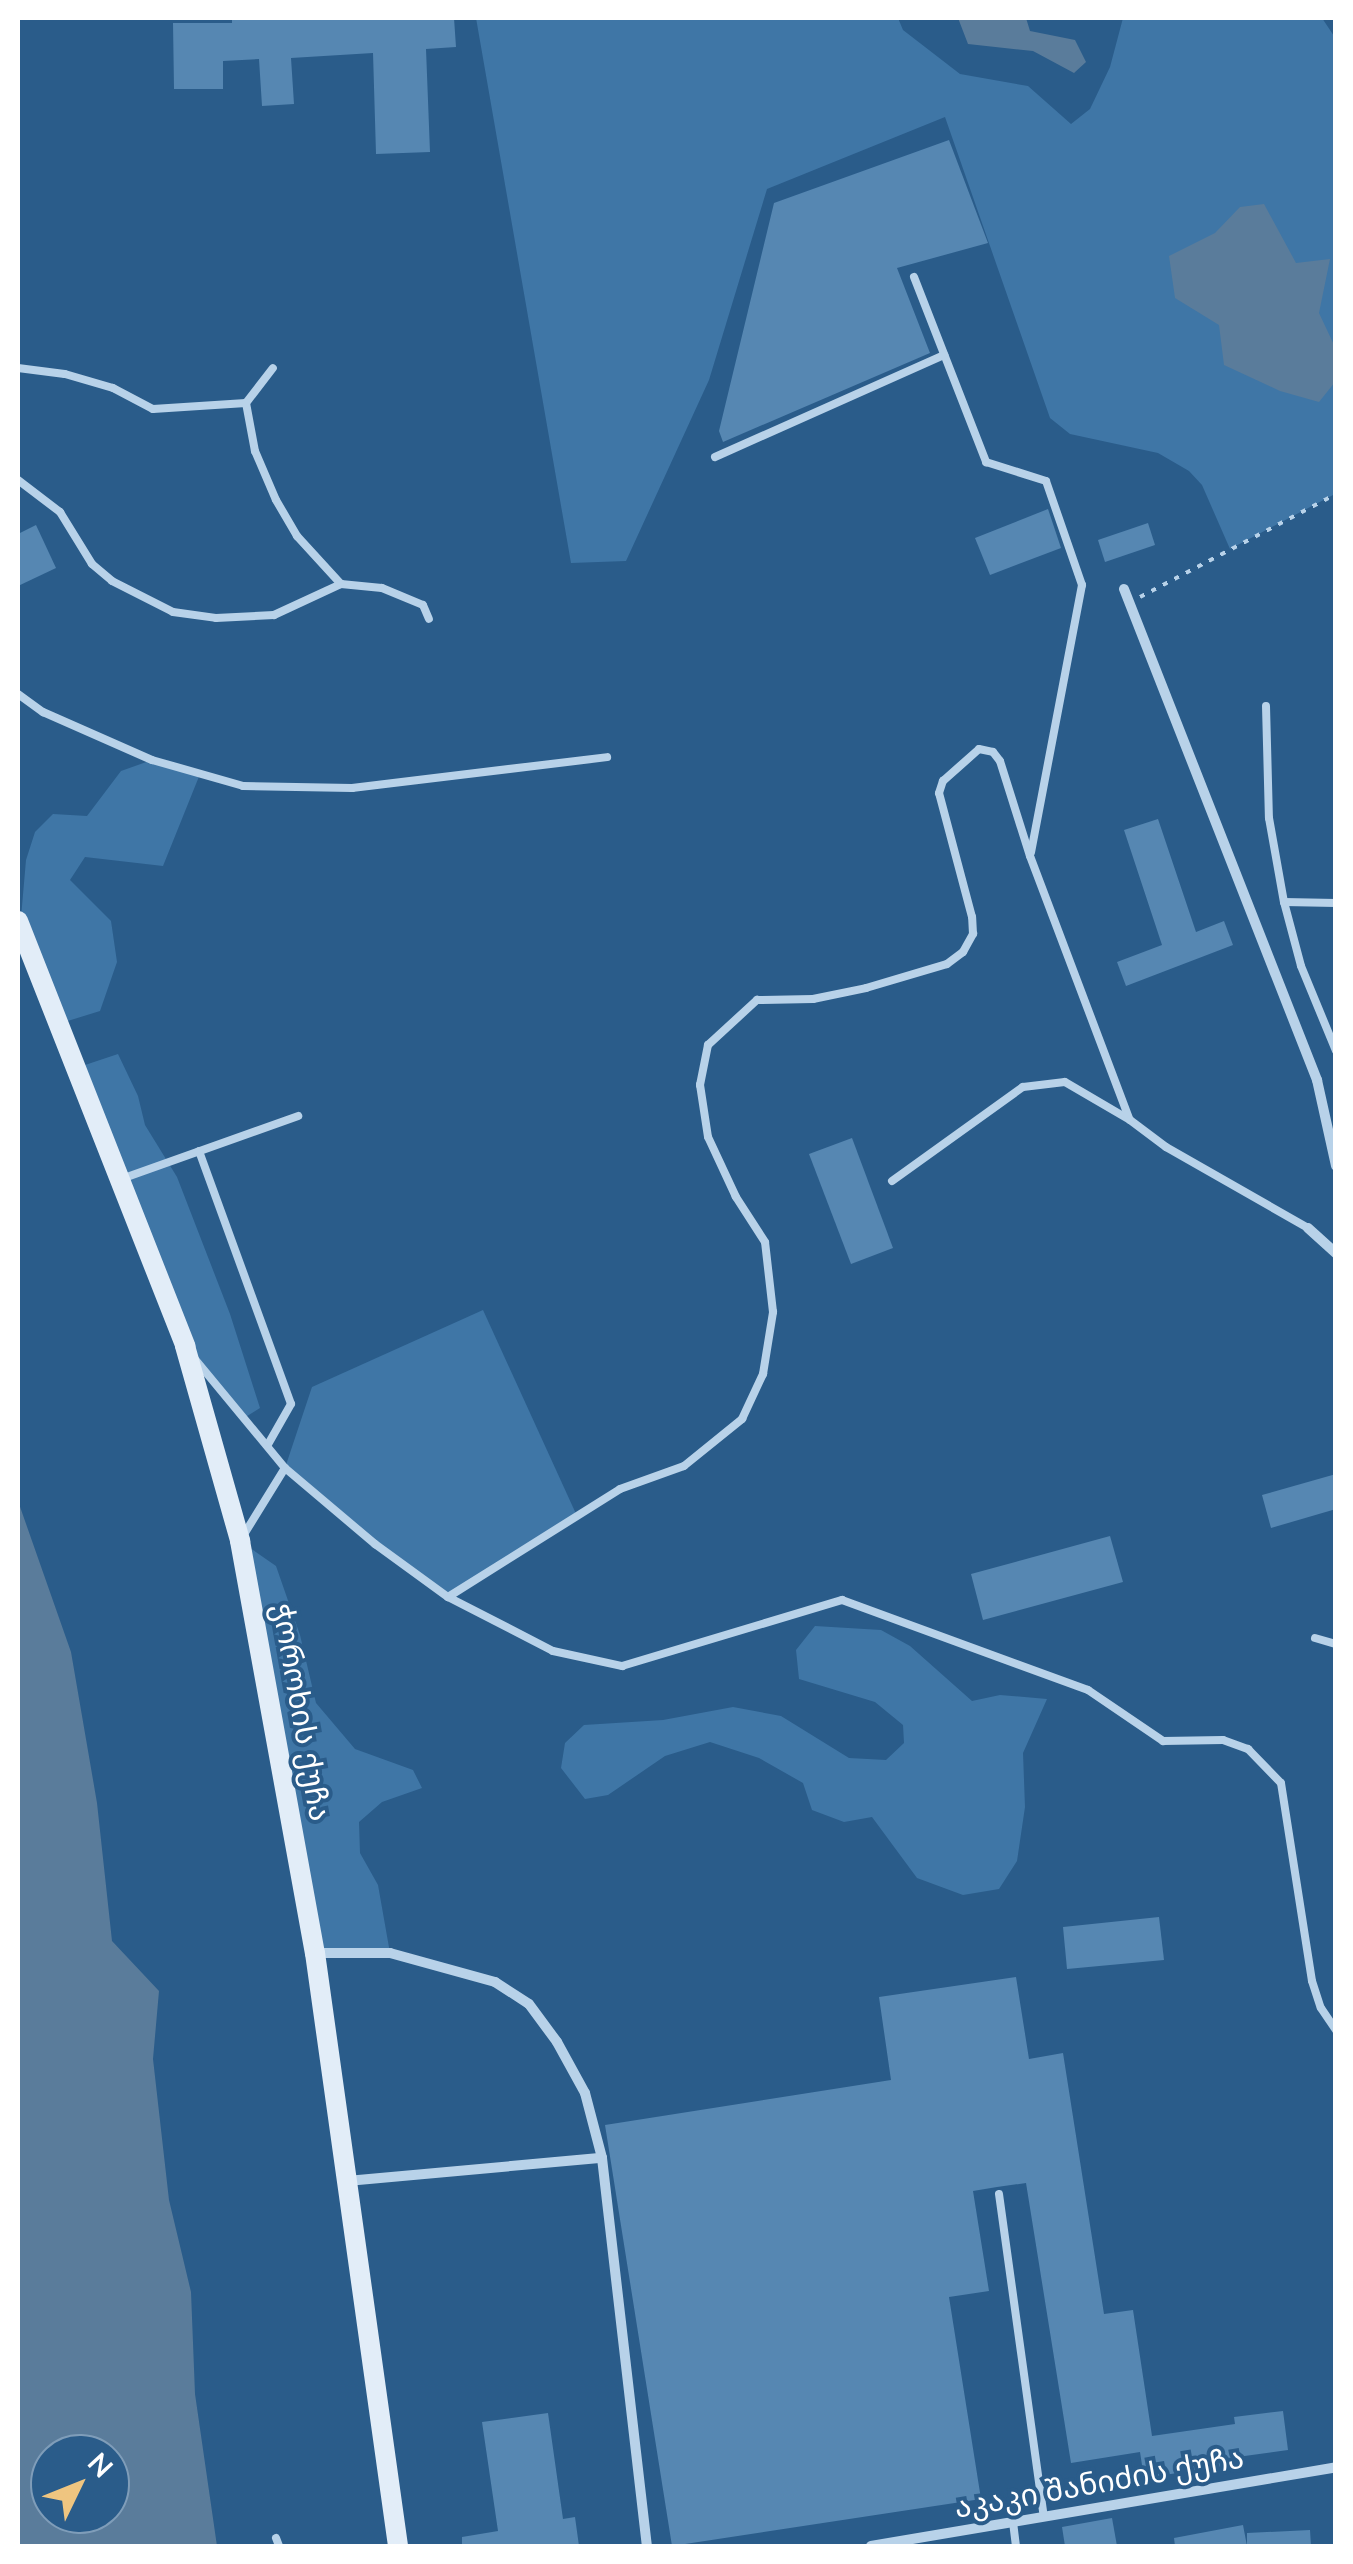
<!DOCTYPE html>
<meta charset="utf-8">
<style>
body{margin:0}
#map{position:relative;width:1353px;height:2564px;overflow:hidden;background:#2a5c8a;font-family:Mulish,"Noto Sans Georgian",sans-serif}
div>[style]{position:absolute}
.green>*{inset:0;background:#3f76a6}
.water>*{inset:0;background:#5a7c9b}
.building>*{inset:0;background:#5687b2}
.path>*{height:4px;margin-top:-2px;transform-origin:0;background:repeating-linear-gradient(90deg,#b8d2e9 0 5px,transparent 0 13px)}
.lane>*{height:8px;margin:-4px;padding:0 4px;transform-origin:4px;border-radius:4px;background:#b8d2e9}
.street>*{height:10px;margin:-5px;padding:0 5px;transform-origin:5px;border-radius:5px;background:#b8d2e9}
.secondary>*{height:20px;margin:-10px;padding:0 10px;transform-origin:10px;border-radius:10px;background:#e2edf8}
span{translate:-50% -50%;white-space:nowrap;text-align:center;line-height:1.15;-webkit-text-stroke:8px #2a5c8a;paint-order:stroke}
.street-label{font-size:30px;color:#fff}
.frame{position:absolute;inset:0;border:20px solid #fff;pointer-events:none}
.north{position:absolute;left:30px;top:2434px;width:100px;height:100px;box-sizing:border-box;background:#2a5c8a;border:2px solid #7f9db9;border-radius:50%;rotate:47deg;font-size:28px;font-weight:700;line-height:40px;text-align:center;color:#fff}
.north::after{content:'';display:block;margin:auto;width:35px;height:45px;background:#efc580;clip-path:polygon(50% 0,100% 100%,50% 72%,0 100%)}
</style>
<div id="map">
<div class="green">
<div style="clip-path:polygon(476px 18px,898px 18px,903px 30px,960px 74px,1028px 86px,1071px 124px,1090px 109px,1110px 67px,1123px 18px,1322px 18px,1336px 39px,1335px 494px,1230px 549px,1202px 485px,1189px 471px,1158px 453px,1070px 434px,1050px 418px,945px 117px,767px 189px,709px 380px,626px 561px,571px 563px)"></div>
<div style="clip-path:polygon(152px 760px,200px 774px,163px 866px,85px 857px,70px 880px,111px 921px,117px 962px,100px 1011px,58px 1024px,20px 929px,26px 860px,35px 832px,53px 814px,87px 816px,121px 771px)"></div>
<div style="clip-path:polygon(118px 1054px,138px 1096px,145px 1125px,177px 1177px,230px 1314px,260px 1408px,244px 1418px,185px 1346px,76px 1068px)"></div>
<div style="clip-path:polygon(483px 1310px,577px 1516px,448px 1597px,375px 1544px,285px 1468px,312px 1387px)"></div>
<div style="clip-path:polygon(240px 1541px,276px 1566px,300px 1635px,316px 1703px,355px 1749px,413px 1770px,422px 1788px,382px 1802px,359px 1822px,360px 1853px,378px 1885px,390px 1953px,315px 1953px)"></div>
<div style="clip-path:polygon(815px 1626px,881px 1630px,910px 1646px,972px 1701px,1000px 1695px,1047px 1699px,1023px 1753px,1025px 1807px,1017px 1861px,999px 1889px,963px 1895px,917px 1878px,872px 1817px,844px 1822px,812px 1810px,803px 1783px,759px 1758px,710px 1742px,665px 1756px,608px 1795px,585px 1799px,561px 1768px,565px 1743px,584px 1725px,663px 1720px,733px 1707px,781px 1716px,849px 1758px,886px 1760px,904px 1743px,903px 1725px,875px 1702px,799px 1679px,796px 1650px)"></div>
</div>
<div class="water">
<div style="clip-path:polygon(958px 18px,1026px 18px,1030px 31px,1075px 40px,1086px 62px,1074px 73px,1033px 51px,968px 44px)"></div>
<div style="clip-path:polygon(1264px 204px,1296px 263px,1330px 259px,1319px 313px,1335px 347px,1335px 382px,1319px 402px,1280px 391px,1224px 365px,1219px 325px,1175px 298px,1169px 256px,1215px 233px,1240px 207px)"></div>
<div style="clip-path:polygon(evenodd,18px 1501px,71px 1652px,97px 1803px,112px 1941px,159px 1991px,153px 2059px,169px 2200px,191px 2292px,195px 2394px,217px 2546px,18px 2546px,18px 1501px,50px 2454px,110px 2454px,110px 2514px,50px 2514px,50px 2454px)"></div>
</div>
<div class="building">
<div style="clip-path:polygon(232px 18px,454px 18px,456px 47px,426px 49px,430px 152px,376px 154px,373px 53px,291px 58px,294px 104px,262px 106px,259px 59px,223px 61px,223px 89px,174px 89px,173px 23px,232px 23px)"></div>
<div style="clip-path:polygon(949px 140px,988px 243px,897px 268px,930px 353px,723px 442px,719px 431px,774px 203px)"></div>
<div style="clip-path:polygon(1048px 509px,1061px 548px,990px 575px,975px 538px)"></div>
<div style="clip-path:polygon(1148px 523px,1155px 545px,1105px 562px,1098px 540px)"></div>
<div style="clip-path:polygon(36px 525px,56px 568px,18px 586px,18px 534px)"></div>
<div style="clip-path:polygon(1158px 819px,1196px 932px,1224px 921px,1233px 945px,1126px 986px,1117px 962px,1162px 945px,1124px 830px)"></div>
<div style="clip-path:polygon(852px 1138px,893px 1248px,851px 1264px,809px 1154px)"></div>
<div style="clip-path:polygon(1336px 1474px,1336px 1509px,1271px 1528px,1262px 1495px)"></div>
<div style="clip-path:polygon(1110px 1536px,1123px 1582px,983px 1620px,971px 1574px)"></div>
<div style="clip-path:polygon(1159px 1917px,1164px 1960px,1067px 1969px,1063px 1927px)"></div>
<div style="clip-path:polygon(1016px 1977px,1029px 2059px,1063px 2053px,1104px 2314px,1133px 2310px,1152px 2436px,1235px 2424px,1234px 2417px,1283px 2411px,1288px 2450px,1230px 2458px,1231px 2465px,1144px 2478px,1140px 2452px,1071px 2463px,1026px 2183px,997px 2187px,973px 2191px,989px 2291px,949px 2297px,981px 2499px,672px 2546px,605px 2125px,891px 2080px,879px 1997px)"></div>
<div style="clip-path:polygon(548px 2413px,563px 2519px,575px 2517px,579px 2546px,462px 2546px,462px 2537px,498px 2531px,482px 2422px)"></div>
<div style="clip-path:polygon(1112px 2518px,1117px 2546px,1065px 2546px,1062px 2527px)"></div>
<div style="clip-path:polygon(1243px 2525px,1247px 2546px,1247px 2533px,1310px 2530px,1311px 2546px,1175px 2546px,1174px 2538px)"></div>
</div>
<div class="path">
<div style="left:1140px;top:597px;width:221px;rotate:-27.7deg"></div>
</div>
<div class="lane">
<div style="left:914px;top:277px;width:199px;rotate:68.7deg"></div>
<div style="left:986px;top:462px;width:63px;rotate:17.6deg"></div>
<div style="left:1046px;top:481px;width:110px;rotate:70.9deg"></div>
<div style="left:1082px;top:585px;width:272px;rotate:100.8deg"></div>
<div style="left:18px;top:368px;width:47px;rotate:7.3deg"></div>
<div style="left:65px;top:374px;width:50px;rotate:16.3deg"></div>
<div style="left:113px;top:388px;width:45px;rotate:27.7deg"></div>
<div style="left:153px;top:409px;width:93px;rotate:-3.7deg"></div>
<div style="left:246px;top:403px;width:44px;rotate:-52.4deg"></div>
<div style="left:246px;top:403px;width:49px;rotate:79.4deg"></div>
<div style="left:255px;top:451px;width:53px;rotate:66.8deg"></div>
<div style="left:276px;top:500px;width:42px;rotate:59.7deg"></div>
<div style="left:297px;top:536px;width:65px;rotate:47.5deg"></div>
<div style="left:715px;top:457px;width:251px;rotate:-24deg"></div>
<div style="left:18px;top:480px;width:53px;rotate:37.3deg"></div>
<div style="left:60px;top:512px;width:61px;rotate:58.4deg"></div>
<div style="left:92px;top:564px;width:26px;rotate:40deg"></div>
<div style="left:112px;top:581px;width:68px;rotate:26.9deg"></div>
<div style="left:173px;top:612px;width:43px;rotate:7.9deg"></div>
<div style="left:216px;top:618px;width:58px;rotate:-3deg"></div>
<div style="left:274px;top:615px;width:74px;rotate:-24.8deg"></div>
<div style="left:341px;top:584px;width:41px;rotate:5.6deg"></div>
<div style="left:382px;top:588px;width:44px;rotate:22.5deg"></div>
<div style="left:423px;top:605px;width:15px;rotate:67deg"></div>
<div style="left:18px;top:694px;width:31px;rotate:36deg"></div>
<div style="left:43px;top:712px;width:119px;rotate:23.8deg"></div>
<div style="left:152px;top:760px;width:95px;rotate:15.9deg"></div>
<div style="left:243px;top:786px;width:109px;rotate:1.1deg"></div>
<div style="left:352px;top:788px;width:257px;rotate:-6.9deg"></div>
<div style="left:1266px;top:706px;width:112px;rotate:88.5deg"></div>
<div style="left:1269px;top:818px;width:85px;rotate:79.9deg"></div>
<div style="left:1284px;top:902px;width:66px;rotate:75.1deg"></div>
<div style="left:1301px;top:966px;width:92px;rotate:67.6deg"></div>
<div style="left:1284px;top:902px;width:52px;rotate:1.1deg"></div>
<div style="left:199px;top:1151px;width:269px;rotate:70deg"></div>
<div style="left:291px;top:1404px;width:48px;rotate:119.7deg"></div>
<div style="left:124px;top:1178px;width:185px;rotate:-19.6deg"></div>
<div style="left:892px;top:1181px;width:161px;rotate:-35.7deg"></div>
<div style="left:1023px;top:1087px;width:42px;rotate:-6.8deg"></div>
<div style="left:1065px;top:1082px;width:75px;rotate:30.3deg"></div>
<div style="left:194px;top:1358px;width:143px;rotate:50.4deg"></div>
<div style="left:285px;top:1468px;width:118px;rotate:40.2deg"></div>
<div style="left:375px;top:1544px;width:90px;rotate:36deg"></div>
<div style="left:448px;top:1597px;width:118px;rotate:27.2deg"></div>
<div style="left:553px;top:1651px;width:71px;rotate:12.3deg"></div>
<div style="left:622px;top:1666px;width:230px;rotate:-16.7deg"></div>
<div style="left:842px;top:1600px;width:262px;rotate:20.1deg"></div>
<div style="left:1088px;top:1690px;width:91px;rotate:34.2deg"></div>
<div style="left:1163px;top:1741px;width:60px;rotate:-1deg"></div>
<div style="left:1223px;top:1740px;width:27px;rotate:20deg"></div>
<div style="left:1248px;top:1749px;width:47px;rotate:45.9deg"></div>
<div style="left:1281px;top:1783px;width:200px;rotate:81.1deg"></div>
<div style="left:1312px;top:1981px;width:28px;rotate:72deg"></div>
<div style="left:1321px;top:2008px;width:27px;rotate:56deg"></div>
<div style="left:243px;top:1536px;width:80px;rotate:-58.3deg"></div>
<div style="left:448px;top:1597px;width:203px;rotate:-32.1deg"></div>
<div style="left:620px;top:1489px;width:68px;rotate:-19.8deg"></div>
<div style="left:684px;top:1466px;width:75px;rotate:-39deg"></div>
<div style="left:742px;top:1419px;width:50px;rotate:-65deg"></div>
<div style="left:763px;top:1374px;width:63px;rotate:-80.8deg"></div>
<div style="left:773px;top:1312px;width:70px;rotate:-96.5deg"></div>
<div style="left:765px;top:1242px;width:54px;rotate:-122.8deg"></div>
<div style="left:736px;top:1197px;width:66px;rotate:-115deg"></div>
<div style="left:708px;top:1137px;width:53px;rotate:-98.7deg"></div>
<div style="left:700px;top:1085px;width:41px;rotate:-78.7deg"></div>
<div style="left:708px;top:1045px;width:67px;rotate:-42.6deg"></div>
<div style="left:757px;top:1000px;width:56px;rotate:-1deg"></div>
<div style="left:813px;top:999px;width:54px;rotate:-11.7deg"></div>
<div style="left:866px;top:988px;width:84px;rotate:-16.5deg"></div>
<div style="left:947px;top:964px;width:20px;rotate:-37deg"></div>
<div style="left:963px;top:952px;width:21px;rotate:-61deg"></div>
<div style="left:973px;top:934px;width:17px;rotate:-93deg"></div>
<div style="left:972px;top:917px;width:128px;rotate:-104.9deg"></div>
<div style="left:939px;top:793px;width:13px;rotate:-72deg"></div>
<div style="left:943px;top:781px;width:48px;rotate:-41.6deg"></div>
<div style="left:979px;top:749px;width:14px;rotate:12deg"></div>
<div style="left:993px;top:752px;width:11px;rotate:52deg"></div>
<div style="left:1000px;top:761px;width:100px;rotate:72.5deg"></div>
<div style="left:1030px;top:856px;width:282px;rotate:69.3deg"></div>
<div style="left:1130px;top:1120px;width:45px;rotate:36.9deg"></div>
<div style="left:1166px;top:1147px;width:163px;rotate:29.7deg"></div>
<div style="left:1315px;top:1638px;width:22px;rotate:16deg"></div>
<div style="left:999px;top:2194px;width:326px;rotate:82.1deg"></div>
<div style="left:1013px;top:2522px;width:24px;rotate:83deg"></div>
<div style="left:276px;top:2538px;width:9px;rotate:69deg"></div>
</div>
<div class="street">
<div style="left:1124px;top:589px;width:528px;rotate:68.54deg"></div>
<div style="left:1317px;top:1080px;width:88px;rotate:77.5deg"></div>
<div style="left:1308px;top:1228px;width:38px;rotate:42deg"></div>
<div style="left:315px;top:1953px;width:75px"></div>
<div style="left:390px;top:1953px;width:109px;rotate:15.4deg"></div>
<div style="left:495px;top:1982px;width:40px;rotate:32.9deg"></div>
<div style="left:529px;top:2004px;width:47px;rotate:53.6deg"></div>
<div style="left:557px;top:2042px;width:58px;rotate:61.2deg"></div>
<div style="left:585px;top:2093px;width:67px;rotate:75.3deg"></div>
<div style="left:602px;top:2158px;width:391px;rotate:83.4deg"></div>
<div style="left:347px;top:2181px;width:256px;rotate:-5.2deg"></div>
<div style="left:871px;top:2546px;width:472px;rotate:-9.6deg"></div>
</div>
<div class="secondary">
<div style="left:18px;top:921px;width:457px;rotate:68.5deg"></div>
<div style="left:185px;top:1346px;width:203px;rotate:74.2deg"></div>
<div style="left:240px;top:1541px;width:419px;rotate:79.7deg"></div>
<div style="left:315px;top:1953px;width:599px;rotate:82.03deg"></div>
</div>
<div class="street-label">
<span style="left:302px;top:1712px;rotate:80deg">ჭოროხის ქუჩა</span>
<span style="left:1099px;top:2482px;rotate:-10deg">აკაკი შანიძის ქუჩა</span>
</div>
<div class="frame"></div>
<div class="north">N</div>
</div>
